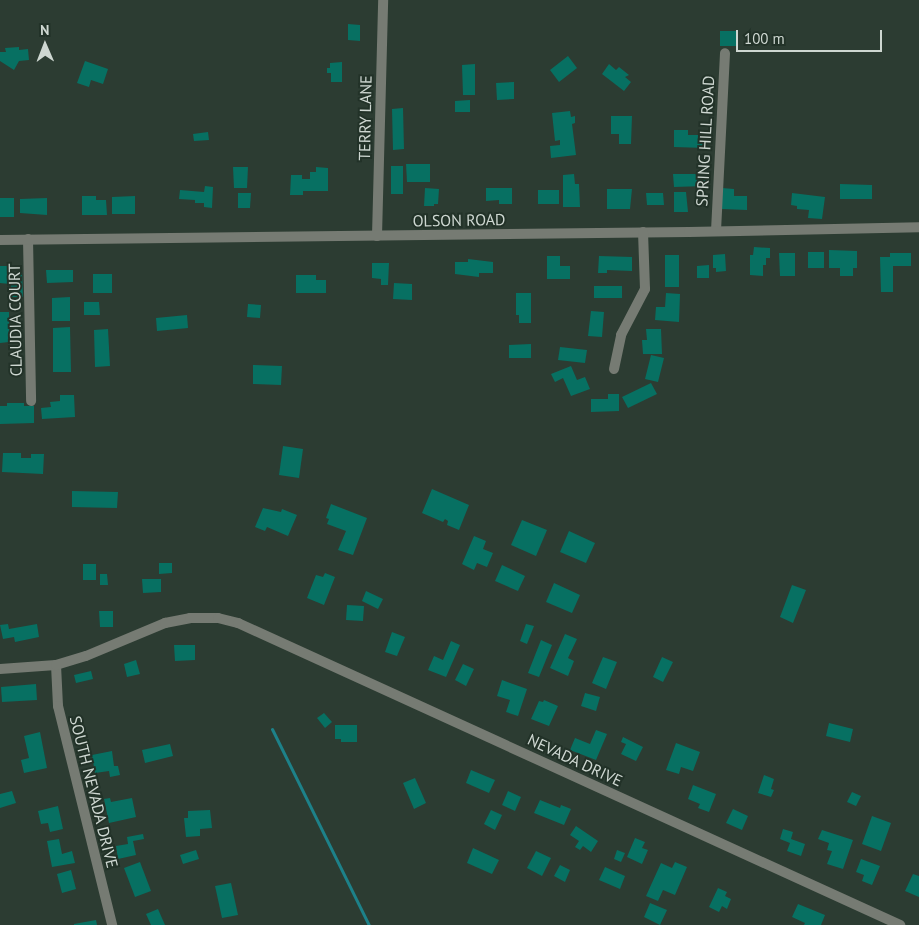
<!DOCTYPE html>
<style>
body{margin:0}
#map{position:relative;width:919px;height:925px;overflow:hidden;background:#2c3c32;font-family:"PT Sans",sans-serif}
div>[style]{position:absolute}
.stream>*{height:3px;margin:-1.5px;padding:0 1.5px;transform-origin:1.5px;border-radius:1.5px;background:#1d8189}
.building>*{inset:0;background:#077062}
.minor>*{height:10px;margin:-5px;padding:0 5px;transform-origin:5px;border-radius:5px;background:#767b73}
span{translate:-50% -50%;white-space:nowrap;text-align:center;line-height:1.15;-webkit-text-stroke:4px #223228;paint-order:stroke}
.street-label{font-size:16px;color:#ced7d1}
.north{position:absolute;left:20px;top:20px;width:50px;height:50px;-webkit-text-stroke:4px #223228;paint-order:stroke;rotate:359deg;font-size:14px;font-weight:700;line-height:20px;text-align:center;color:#ced7d1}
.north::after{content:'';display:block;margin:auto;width:18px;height:22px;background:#ced7d1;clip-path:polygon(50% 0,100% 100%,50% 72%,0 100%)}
.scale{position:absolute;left:736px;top:30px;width:146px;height:22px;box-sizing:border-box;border:2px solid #ced7d1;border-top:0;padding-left:6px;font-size:15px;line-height:18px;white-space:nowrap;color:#ced7d1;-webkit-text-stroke:4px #223228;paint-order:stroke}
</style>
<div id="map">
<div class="stream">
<div style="left:272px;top:729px;width:219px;rotate:63.7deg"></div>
</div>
<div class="building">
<div style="clip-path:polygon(348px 24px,360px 25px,360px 41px,348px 40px)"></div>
<div style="clip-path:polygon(720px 31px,737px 31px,737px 46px,720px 46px)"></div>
<div style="clip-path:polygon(19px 47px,19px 50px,28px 49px,29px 60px,19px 61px,14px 70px,0 61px,0 52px,6px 52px,5px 48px)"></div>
<div style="clip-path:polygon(568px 56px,577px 68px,559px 82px,550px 70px)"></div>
<div style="clip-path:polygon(85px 61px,108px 69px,103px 84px,91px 80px,89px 87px,77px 83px)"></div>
<div style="clip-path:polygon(342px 62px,342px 82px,331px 82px,331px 73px,327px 73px,327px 68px,330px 68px,330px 63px)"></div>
<div style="clip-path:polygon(475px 64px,475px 95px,463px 95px,462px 65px)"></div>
<div style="clip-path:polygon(609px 64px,616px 70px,619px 67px,629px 75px,625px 77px,631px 82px,624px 91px,602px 74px)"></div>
<div style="clip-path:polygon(514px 82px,514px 99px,497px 100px,496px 83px)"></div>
<div style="clip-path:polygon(470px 100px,470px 112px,455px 112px,455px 101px)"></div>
<div style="clip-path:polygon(403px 108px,404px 149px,393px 150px,392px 109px)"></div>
<div style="clip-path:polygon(570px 111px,571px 117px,575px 116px,575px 123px,572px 124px,576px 155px,551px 158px,550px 146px,560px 145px,560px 140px,555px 141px,552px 113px)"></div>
<div style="clip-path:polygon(611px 116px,632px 116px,631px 144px,619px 144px,619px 134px,611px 134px)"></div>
<div style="clip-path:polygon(674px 130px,688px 130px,688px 135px,705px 135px,705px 148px,674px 147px)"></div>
<div style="clip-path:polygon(208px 132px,209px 140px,194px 141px,193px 134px)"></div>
<div style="clip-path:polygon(406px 164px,430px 164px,430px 182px,407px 182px)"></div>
<div style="clip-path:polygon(391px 166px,403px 166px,403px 194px,391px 194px)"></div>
<div style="clip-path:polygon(233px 167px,248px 167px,247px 188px,234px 188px)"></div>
<div style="clip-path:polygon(316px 167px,328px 168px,328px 191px,303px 191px,303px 195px,290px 195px,291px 175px,302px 175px,302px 179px,310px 179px,310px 172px,316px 172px)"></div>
<div style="clip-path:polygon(574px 174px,575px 184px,579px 184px,580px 207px,563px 207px,563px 175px)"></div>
<div style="clip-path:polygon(673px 174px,705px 174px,705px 186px,674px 187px)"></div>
<div style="clip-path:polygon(840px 184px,872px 185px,872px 199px,840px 199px)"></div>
<div style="clip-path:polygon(205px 186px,213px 187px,212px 208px,204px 207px,204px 203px,195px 203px,195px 200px,179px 199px,180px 190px,204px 192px)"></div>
<div style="clip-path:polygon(425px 188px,439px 189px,438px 204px,434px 204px,434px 206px,424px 206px)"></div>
<div style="clip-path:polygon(486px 188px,512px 188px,512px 204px,499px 204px,499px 200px,486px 201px)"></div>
<div style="clip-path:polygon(722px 188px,734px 189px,734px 196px,747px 196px,747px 210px,722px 209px)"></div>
<div style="clip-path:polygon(607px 189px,632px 189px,630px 209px,607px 209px)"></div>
<div style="clip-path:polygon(538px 190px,559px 190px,559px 204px,538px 204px)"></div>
<div style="clip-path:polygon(674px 192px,686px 192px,688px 212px,674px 212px)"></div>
<div style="clip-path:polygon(238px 193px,251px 193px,250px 208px,238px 208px)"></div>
<div style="clip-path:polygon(646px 193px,663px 193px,664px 205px,647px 205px)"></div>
<div style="clip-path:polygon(792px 193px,825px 197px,822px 219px,808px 218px,809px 210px,797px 209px,797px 206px,791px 205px)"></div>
<div style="clip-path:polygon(82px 196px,96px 196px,96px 200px,106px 200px,107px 215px,82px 215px)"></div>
<div style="clip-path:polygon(135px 196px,135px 214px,112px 214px,112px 197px)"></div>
<div style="clip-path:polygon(0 198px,14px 198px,14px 217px,0 217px)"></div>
<div style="clip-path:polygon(47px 198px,47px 215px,20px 213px,20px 199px)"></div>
<div style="clip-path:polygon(754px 247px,770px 248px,770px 258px,766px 258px,766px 265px,763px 265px,763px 276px,750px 275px,750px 255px,753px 255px)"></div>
<div style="clip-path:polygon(829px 250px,857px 251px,857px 268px,853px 268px,853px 276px,840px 276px,840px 268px,829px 268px)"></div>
<div style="clip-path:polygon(808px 252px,824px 252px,824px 268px,808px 268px)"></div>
<div style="clip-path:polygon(779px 253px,795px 253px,795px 276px,780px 276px)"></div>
<div style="clip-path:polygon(890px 253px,911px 253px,911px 266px,893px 266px,893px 292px,881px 292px,880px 257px,890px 257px)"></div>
<div style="clip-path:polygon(725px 254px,726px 271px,716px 272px,716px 268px,713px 268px,713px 255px)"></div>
<div style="clip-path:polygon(665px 255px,679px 255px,679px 287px,665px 287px)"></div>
<div style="clip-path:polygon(547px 256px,560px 256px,560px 266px,570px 266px,570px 279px,547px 279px)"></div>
<div style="clip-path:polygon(599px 256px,632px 257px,632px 271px,607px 270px,607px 273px,598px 273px)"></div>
<div style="clip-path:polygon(468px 259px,493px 262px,493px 273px,479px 273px,479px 277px,455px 274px,455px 262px,468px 262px)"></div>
<div style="clip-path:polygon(372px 263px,389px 263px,388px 285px,381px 285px,381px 279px,372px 278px)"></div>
<div style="clip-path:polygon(709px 265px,709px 278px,697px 278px,697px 266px)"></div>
<div style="clip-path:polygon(0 266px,10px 266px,10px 284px,0 283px)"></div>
<div style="clip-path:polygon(46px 270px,73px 270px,73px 282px,47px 283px)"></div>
<div style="clip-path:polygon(11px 273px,22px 273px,23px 297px,11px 297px)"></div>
<div style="clip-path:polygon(93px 274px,112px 274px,112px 293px,93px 293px)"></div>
<div style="clip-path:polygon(296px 275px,316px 275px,316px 280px,326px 280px,326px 293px,296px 293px)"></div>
<div style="clip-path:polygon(394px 283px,412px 284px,412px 300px,393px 299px)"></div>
<div style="clip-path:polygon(594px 286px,622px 286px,622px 298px,594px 298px)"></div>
<div style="clip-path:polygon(516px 293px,531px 293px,531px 323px,519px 323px,519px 315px,516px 315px)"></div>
<div style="clip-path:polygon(666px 293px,680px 294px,679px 322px,655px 320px,656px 307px,665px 307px)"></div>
<div style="clip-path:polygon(70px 297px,70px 321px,52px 321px,52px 298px)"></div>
<div style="clip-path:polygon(84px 302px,99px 302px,100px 315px,84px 315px)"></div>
<div style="clip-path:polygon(248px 304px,261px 305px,260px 318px,247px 317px)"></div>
<div style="clip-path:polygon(591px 311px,604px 312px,602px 337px,588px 336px)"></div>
<div style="clip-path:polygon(0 312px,9px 312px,9px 342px,0 343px)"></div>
<div style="clip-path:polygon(187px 315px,188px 328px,157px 331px,156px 318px)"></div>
<div style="clip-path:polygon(70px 327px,71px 372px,53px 372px,53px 328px)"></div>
<div style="clip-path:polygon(108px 329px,110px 366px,95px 367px,94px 330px)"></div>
<div style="clip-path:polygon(646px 329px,661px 329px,662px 354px,643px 354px,642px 340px,647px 340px)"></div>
<div style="clip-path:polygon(531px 344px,531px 358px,509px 358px,509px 345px)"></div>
<div style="clip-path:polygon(560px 347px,587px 350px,585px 363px,558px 360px)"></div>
<div style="clip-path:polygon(651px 355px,664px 358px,658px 382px,645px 379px)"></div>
<div style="clip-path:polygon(253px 365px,282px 366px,281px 385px,253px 384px)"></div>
<div style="clip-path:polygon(571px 366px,577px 380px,585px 377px,590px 389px,571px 396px,563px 378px,555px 382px,551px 374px)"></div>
<div style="clip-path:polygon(651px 383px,657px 394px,628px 408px,622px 397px)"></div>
<div style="clip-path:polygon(608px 394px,619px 394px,619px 411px,591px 412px,591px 399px,608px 399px)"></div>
<div style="clip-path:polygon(60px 395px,74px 395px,75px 417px,42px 419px,41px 408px,51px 407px,50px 402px,60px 401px)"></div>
<div style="clip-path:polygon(7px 403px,24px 403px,24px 406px,34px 406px,34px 423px,0 424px,0 406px,7px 406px)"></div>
<div style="clip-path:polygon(283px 446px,303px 449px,299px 478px,279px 475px)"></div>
<div style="clip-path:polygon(3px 453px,21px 453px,21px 458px,31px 458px,31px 454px,44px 454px,43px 474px,2px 472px)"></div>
<div style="clip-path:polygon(432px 489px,469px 505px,459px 530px,447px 525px,448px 521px,445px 519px,443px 522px,422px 513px)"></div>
<div style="clip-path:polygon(72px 491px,118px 492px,117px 508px,72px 507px)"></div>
<div style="clip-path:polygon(331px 504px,367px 518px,353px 555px,338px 550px,346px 531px,327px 524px,329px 519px,326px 518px)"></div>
<div style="clip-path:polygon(263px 508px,281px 512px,282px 509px,297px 515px,288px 536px,267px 527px,265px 531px,255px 527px)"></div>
<div style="clip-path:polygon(522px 520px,547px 530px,536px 556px,511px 545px)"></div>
<div style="clip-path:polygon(569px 531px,595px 543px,586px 563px,560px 552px)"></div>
<div style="clip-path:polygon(474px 536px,486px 541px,483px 549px,493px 553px,487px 567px,477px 563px,474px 570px,462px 564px)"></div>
<div style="clip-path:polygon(159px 563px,172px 563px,172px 573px,159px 574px)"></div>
<div style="clip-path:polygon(83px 564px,96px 564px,96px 580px,83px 580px)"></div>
<div style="clip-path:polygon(502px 565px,525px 576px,518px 591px,495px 581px)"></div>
<div style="clip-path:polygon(325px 573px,335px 577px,324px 605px,307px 598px,316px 575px,323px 577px)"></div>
<div style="clip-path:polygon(100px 574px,107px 574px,108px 585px,100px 585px)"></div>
<div style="clip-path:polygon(142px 579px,161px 579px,161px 592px,143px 593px)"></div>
<div style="clip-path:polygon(554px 583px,580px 595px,572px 613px,546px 602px)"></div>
<div style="clip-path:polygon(792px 585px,806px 590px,793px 623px,780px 617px)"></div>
<div style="clip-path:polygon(366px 591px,383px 599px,378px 609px,362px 601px)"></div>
<div style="clip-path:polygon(347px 605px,364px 606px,363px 621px,346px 620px)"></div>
<div style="clip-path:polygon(99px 611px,113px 611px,113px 627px,100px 627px)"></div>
<div style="clip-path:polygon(8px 624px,9px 629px,37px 624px,39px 637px,15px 642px,14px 637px,3px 639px,0 625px)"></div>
<div style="clip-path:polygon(526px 624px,534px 626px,527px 644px,520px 641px)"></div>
<div style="clip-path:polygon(392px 632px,405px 637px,397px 656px,385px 652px)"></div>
<div style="clip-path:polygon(565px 634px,577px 639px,568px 658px,574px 661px,568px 676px,550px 668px)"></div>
<div style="clip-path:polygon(541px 640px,552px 645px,539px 677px,528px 673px)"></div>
<div style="clip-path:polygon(451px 641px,460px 645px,446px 677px,428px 670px,434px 656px,443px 660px)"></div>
<div style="clip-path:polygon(174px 645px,195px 645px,195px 660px,175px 661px)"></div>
<div style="clip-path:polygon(603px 657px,617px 662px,606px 689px,592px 683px)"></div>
<div style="clip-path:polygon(662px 657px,673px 662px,663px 682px,653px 677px)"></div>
<div style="clip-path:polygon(136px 660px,140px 674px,127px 677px,124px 664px)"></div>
<div style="clip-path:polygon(463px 664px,474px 669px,466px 686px,455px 680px)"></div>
<div style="clip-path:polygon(91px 671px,93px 679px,76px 683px,74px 675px)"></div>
<div style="clip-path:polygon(502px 680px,527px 689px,518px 716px,506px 712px,510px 700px,497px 696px)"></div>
<div style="clip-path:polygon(36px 684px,37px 700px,2px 702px,1px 687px)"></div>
<div style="clip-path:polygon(585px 693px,600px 697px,596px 711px,581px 706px)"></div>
<div style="clip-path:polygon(544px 700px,558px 706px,549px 726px,531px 719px,539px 701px,543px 702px)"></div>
<div style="clip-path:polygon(324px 713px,332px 722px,325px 728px,317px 718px)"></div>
<div style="clip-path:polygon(829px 723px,853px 729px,850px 742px,826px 736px)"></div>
<div style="clip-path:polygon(335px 725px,357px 725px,357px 742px,341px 742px,341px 739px,335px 739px)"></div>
<div style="clip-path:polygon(596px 730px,607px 734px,596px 760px,570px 750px,575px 738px,590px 744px)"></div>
<div style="clip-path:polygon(40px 732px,47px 768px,24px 773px,21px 760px,29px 758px,24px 736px)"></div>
<div style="clip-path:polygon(623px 737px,643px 747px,636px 761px,621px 754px,626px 744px,621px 742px)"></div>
<div style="clip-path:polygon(676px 743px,700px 752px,693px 771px,681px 767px,679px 774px,666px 770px)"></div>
<div style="clip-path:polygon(170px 744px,173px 756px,145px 763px,142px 750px)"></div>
<div style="clip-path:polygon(112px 751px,114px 766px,118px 766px,120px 775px,110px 777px,109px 771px,95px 773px,92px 755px)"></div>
<div style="clip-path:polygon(471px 770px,495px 780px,489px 793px,466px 783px)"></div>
<div style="clip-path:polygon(764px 775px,774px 779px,771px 789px,774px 790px,771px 797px,758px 793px)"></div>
<div style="clip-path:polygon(415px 778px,426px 803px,414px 809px,403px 783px)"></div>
<div style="clip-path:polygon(693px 785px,716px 794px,709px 812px,698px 808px,700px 804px,688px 799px)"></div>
<div style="clip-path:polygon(12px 791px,16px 803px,0 808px,0 794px)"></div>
<div style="clip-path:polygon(508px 791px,521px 797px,515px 811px,502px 805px)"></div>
<div style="clip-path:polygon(852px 792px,861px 796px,856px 806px,847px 802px)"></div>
<div style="clip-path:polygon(110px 798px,111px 802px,132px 798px,136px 817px,109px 823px,104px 799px)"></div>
<div style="clip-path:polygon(540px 800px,560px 808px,561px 805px,571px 809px,564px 825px,534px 813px)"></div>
<div style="clip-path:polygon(58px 806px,63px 829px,50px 832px,48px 823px,41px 824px,38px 811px)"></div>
<div style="clip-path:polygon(733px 809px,748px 816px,742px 830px,726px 823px)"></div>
<div style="clip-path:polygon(210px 810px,212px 828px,200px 829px,200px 836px,186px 837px,184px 818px,188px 818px,188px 811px)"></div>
<div style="clip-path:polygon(491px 810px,502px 815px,495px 830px,484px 824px)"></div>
<div style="clip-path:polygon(872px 816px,891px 823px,881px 851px,862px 844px)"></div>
<div style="clip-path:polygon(576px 826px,598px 841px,591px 852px,583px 846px,580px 850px,575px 847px,579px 841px,570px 835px)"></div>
<div style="clip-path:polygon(783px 829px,793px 832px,791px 839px,805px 844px,801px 856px,787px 851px,790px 843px,780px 839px)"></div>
<div style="clip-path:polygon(822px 830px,853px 840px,843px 869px,827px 864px,832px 851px,827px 850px,829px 843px,818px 839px)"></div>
<div style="clip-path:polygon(143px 834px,144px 839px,133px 841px,136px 855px,118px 859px,116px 846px,128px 844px,127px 837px)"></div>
<div style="clip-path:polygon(635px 838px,645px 842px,642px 848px,648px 850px,642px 864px,627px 857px)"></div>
<div style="clip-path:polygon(59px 839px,62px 854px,72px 851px,75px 863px,52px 867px,47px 841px)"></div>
<div style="clip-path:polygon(473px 848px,499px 860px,492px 874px,467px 863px)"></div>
<div style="clip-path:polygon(196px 850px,199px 859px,183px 864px,180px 855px)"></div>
<div style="clip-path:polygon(617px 850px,625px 853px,621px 862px,614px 859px)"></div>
<div style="clip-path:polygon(536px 851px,551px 858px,542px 876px,527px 868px)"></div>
<div style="clip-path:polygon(861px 859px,880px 866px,872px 885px,862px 881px,864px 875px,856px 872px)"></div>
<div style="clip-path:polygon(140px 862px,151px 891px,135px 897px,124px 868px)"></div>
<div style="clip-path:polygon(675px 862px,687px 867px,675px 895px,663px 890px,658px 901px,646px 896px,661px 863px,672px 868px)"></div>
<div style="clip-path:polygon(560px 865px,570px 870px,565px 882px,554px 876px)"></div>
<div style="clip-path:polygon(605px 867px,625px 876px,620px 889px,599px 880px)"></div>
<div style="clip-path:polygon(71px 870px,76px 889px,62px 893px,57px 874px)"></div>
<div style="clip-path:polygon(913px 874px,919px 876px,919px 897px,905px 891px)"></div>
<div style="clip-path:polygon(231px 883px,238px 915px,222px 918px,215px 886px)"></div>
<div style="clip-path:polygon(718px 888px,727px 892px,725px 896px,731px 899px,727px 909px,722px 906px,719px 912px,709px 907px)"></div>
<div style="clip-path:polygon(650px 903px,667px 910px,660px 925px,644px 917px)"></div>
<div style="clip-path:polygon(798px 904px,825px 915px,821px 925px,804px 925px,805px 923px,792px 917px)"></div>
<div style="clip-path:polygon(158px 909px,165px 925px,151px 925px,146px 914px)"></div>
<div style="clip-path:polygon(96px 920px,97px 925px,74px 925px,74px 924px)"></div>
</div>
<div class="minor">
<div style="left:716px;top:231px;width:178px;rotate:-87.1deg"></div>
<div style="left:377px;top:236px;width:236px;rotate:-88.5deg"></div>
<div style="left:28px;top:239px;width:162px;rotate:88.9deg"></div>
<div style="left:0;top:240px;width:689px;rotate:-0.67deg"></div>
<div style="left:689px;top:232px;width:230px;rotate:-1.2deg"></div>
<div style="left:614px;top:369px;width:35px;rotate:-78deg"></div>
<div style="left:621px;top:335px;width:52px;rotate:-62.4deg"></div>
<div style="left:645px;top:289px;width:57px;rotate:-92deg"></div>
<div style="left:56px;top:665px;width:41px;rotate:87.2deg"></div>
<div style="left:58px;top:706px;width:226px;rotate:76.1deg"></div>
<div style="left:0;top:669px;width:56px;rotate:-4.1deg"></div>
<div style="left:56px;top:665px;width:31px;rotate:-17deg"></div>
<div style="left:86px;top:656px;width:86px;rotate:-22.7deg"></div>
<div style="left:165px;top:623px;width:25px;rotate:-11deg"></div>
<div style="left:190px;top:618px;width:28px"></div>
<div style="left:218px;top:618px;width:21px;rotate:14deg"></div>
<div style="left:238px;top:623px;width:728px;rotate:24.52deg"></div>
</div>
<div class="street-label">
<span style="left:365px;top:118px;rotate:-89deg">TERRY LANE</span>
<span style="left:705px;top:141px;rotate:-87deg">SPRING HILL ROAD</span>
<span style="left:459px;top:220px;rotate:-1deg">OLSON ROAD</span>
<span style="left:15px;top:320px;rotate:-91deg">CLAUDIA COURT</span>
<span style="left:575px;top:760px;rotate:25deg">NEVADA DRIVE</span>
<span style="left:94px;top:792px;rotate:76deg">SOUTH NEVADA DRIVE</span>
</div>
<div class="north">N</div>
<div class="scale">100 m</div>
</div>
